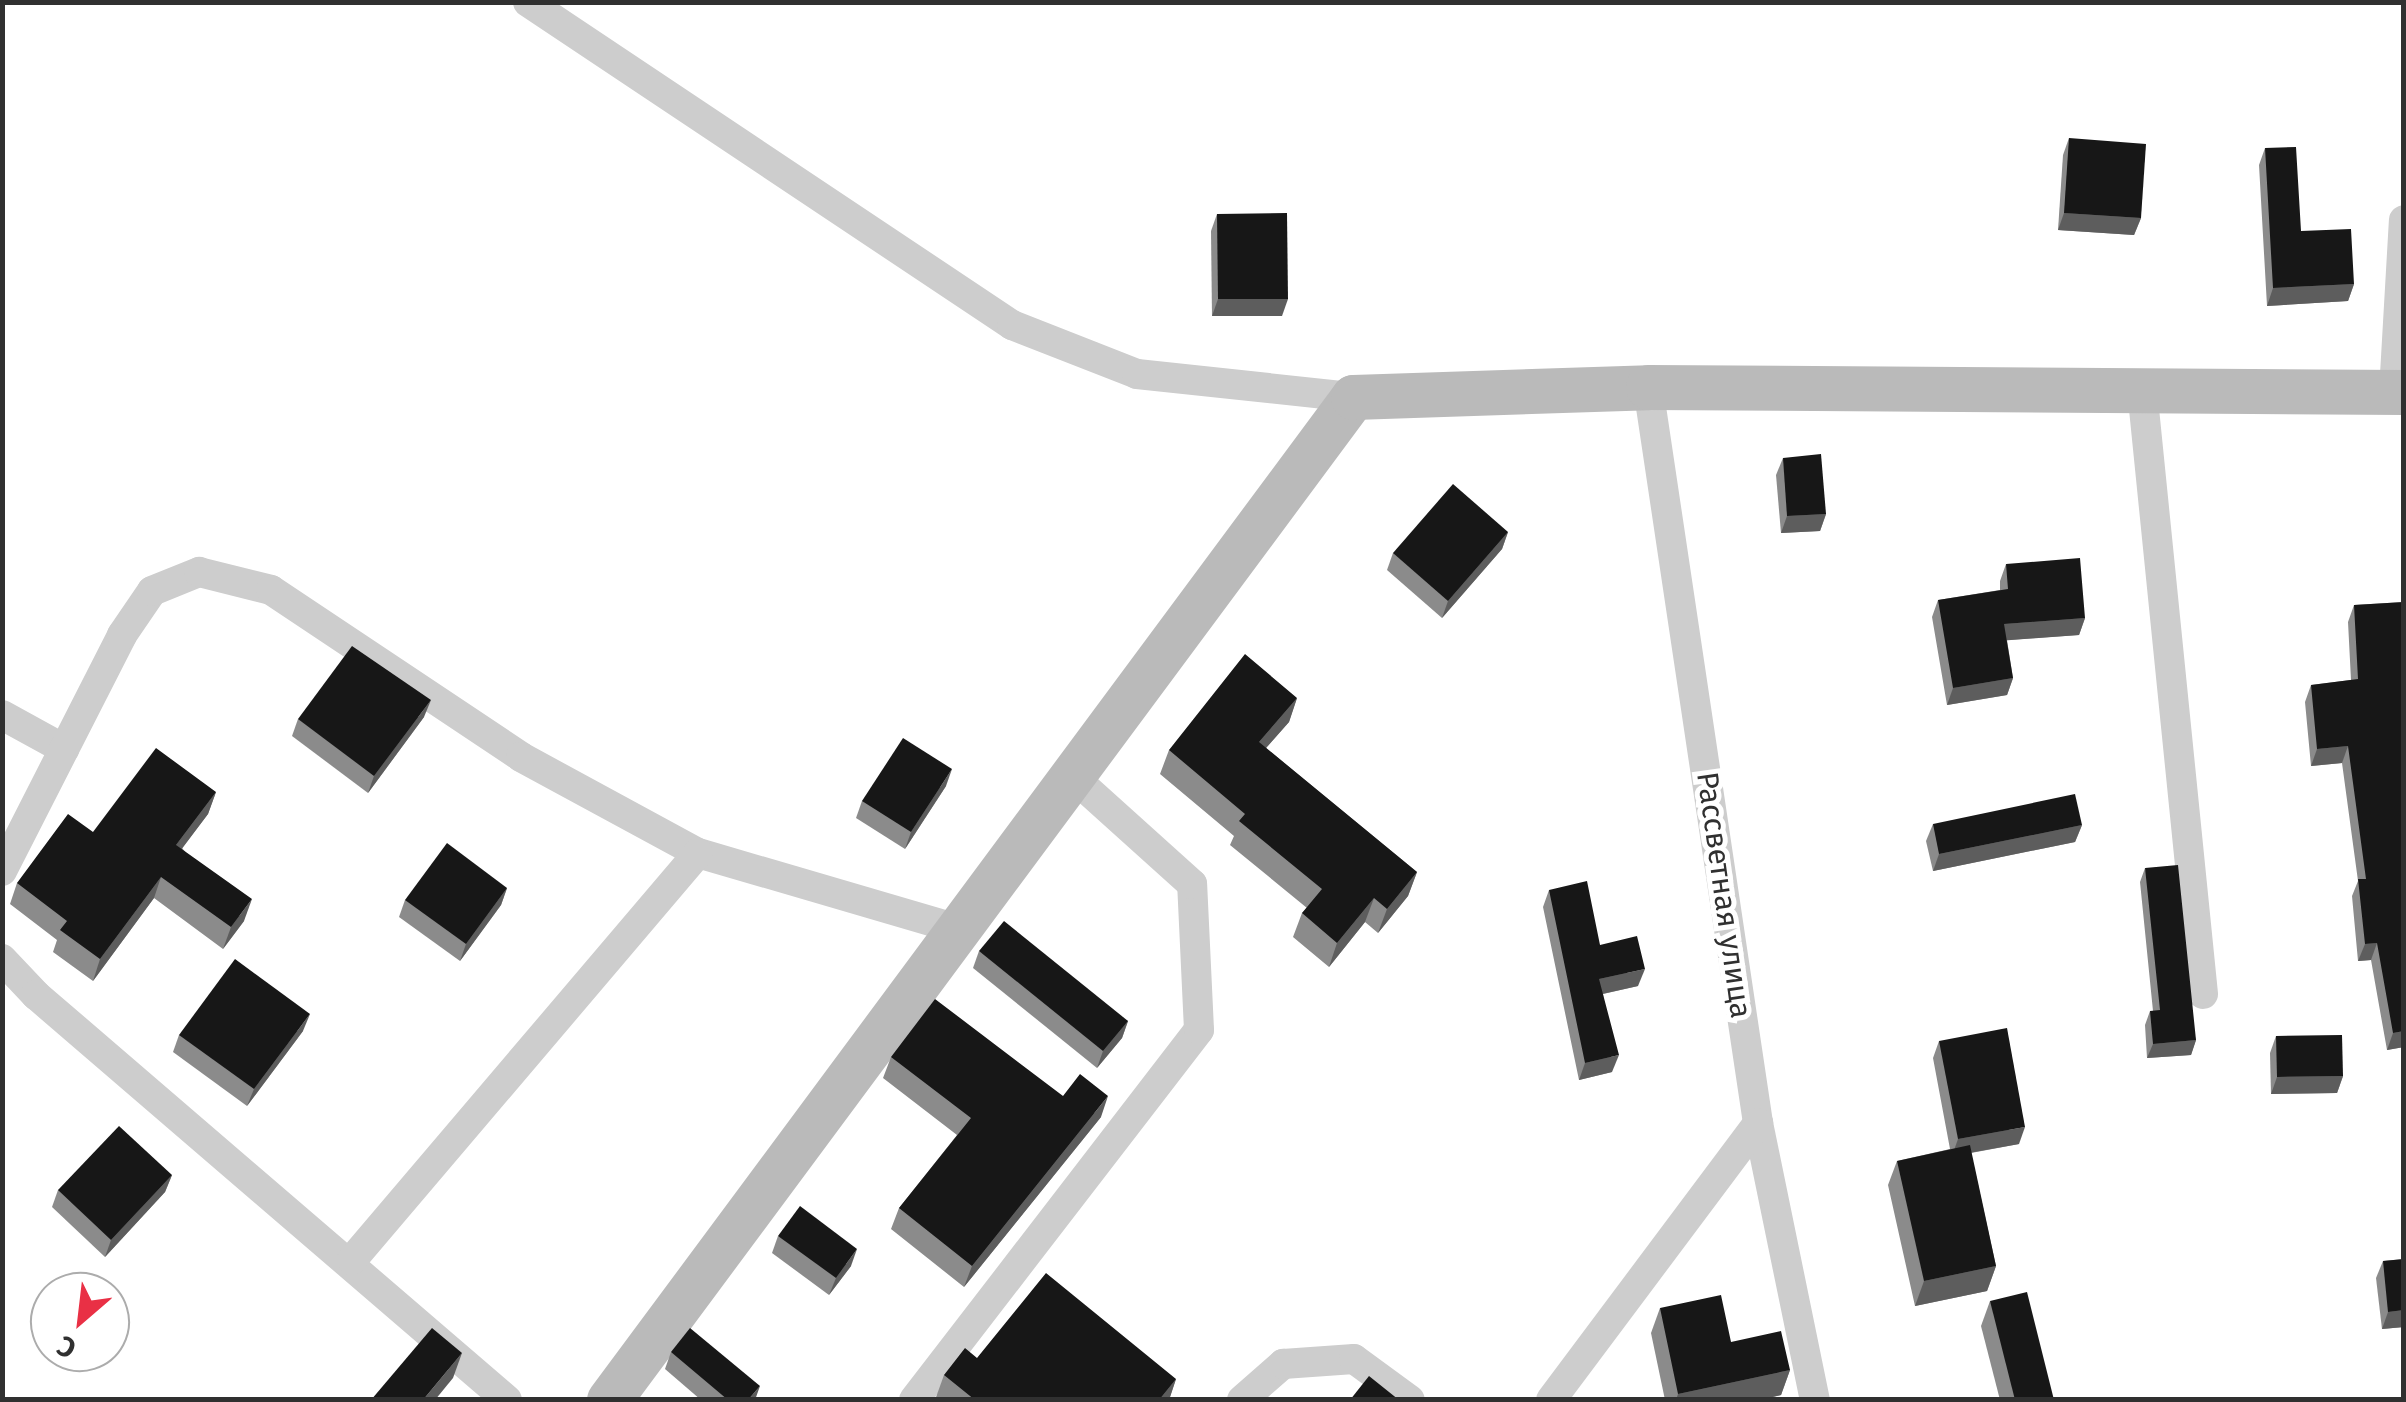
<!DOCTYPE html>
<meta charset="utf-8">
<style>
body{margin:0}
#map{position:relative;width:2406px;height:1402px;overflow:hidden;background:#fff;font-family:"Fira Sans",sans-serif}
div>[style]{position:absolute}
.street>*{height:30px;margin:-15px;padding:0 15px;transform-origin:15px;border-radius:15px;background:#cdcdcd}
.secondary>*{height:45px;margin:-22.5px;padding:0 22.5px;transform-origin:22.5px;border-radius:22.5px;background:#bababa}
.wall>*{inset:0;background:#8b8b8b}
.shaded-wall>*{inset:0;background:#5d5d5d}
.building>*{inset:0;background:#171717}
span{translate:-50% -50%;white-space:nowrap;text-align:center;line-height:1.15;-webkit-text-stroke:10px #fff;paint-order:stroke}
.street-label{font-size:30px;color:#303030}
.frame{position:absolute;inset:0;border:5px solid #303030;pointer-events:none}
.north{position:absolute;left:30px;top:1272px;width:100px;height:100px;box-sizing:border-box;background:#fff;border:2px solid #acacac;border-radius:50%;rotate:208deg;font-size:28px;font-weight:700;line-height:40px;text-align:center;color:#303030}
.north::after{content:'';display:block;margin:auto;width:35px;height:45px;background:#e93045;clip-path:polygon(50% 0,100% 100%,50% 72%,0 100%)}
</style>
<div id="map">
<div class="street">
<div style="left:528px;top:2px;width:582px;rotate:33.72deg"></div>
<div style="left:1012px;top:325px;width:134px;rotate:21.4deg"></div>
<div style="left:1137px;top:374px;width:217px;rotate:6.1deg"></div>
<div style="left:1648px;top:387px;width:744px;rotate:81.5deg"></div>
<div style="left:1758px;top:1123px;width:283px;rotate:78.4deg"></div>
<div style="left:2142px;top:389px;width:608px;rotate:84.24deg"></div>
<div style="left:2394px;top:392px;width:172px;rotate:-86.7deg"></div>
<div style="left:2px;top:715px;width:71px;rotate:28.7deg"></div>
<div style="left:2px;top:871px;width:265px;rotate:-63deg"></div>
<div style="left:122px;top:635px;width:53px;rotate:-55.7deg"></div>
<div style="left:152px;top:591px;width:51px;rotate:-22deg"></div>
<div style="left:199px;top:572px;width:74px;rotate:14deg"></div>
<div style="left:271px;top:590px;width:301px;rotate:33.7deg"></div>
<div style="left:521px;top:757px;width:201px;rotate:28.5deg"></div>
<div style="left:698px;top:853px;width:271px;rotate:16.3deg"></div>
<div style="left:2px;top:959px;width:50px;rotate:46.6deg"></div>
<div style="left:36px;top:995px;width:621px;rotate:40.69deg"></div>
<div style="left:352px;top:1260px;width:534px;rotate:-49.63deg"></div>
<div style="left:914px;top:1400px;width:467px;rotate:-52.4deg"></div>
<div style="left:1199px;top:1030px;width:146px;rotate:-92.7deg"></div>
<div style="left:1192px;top:884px;width:161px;rotate:-138deg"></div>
<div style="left:1242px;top:1400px;width:55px;rotate:-41.3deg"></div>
<div style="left:1283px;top:1364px;width:71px;rotate:-4deg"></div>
<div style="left:1354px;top:1359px;width:69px;rotate:36.2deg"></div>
<div style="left:1551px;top:1400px;width:346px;rotate:-53.2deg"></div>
</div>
<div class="secondary">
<div style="left:609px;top:1400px;width:1249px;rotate:-53.43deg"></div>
<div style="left:1353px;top:397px;width:295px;rotate:-1.9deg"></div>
<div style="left:1648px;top:387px;width:756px;rotate:0.38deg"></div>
</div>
<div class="wall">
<div style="clip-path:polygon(2069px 138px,2141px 218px,2134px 235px,2058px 230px,2063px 155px)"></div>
<div style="clip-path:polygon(2265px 148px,2301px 231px,2354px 284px,2348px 301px,2267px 306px,2259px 165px)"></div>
<div style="clip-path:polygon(1217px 214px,1282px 316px,1212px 316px,1211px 231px)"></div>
<div style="clip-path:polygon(1783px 458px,1826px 514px,1820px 531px,1781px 533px,1776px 475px)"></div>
<div style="clip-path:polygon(1508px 532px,1502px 549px,1442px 618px,1387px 570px,1393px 553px)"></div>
<div style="clip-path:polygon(2006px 564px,2085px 618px,2079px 635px,2007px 640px,2013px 678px,2007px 695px,1947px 705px,1932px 617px,1938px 600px,2000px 590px,2000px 581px)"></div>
<div style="clip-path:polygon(2404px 602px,2404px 1047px,2387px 1050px,2371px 960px,2358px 961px,2352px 896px,2358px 881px,2342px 763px,2311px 766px,2305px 702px,2311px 685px,2351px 680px,2348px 622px,2354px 605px)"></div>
<div style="clip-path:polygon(1297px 698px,1289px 722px,1266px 748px,1417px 872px,1408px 896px,1378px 933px,1365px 922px,1329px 967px,1293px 937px,1302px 913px,1307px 908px,1230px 845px,1234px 836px,1160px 774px,1169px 750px)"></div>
<div style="clip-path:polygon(424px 717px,368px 793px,292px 736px,298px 719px)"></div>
<div style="clip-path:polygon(946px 786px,905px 849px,856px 818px,862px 801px)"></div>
<div style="clip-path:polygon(216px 792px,208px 814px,182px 848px,244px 921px,223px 949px,154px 898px,93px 981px,53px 952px,57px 940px,10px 904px,17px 883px,93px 832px)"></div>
<div style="clip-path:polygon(1933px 824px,2082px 825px,2075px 842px,1933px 871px,1926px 841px)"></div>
<div style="clip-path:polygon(2145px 868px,2196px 1040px,2191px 1055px,2147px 1058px,2145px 1025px,2150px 1011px,2153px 1011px,2140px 882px)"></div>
<div style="clip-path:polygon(507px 888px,501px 905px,460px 961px,399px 917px,405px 900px)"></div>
<div style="clip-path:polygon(1549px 890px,1638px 986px,1603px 994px,1612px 1072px,1579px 1080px,1543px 907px)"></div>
<div style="clip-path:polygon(979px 951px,1128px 1021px,1122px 1038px,1097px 1068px,973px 968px)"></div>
<div style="clip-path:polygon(303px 1031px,247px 1106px,173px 1052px,179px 1035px)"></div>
<div style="clip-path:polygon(2276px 1036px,2343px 1076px,2337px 1093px,2271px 1094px,2270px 1053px)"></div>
<div style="clip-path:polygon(1939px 1041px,2019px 1144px,1971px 1153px,1996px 1266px,1987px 1291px,1915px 1306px,1888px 1185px,1897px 1161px,1950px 1149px,1933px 1058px)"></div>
<div style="clip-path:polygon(891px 1057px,1063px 1096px,1101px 1117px,964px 1287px,891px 1229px,899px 1208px,957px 1135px,883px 1078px)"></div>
<div style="clip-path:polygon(172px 1175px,165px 1192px,105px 1257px,52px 1207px,58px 1190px)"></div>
<div style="clip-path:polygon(778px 1236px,851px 1266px,829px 1295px,772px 1253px)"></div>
<div style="clip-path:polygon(2404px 1259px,2404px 1327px,2382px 1329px,2376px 1278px,2383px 1261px)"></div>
<div style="clip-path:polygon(1990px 1301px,2054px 1400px,2000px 1400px,1981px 1326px)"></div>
<div style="clip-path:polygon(1660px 1308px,1790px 1370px,1781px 1395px,1760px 1400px,1665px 1400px,1651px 1333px)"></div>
<div style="clip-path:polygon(671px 1352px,755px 1400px,701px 1400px,665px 1369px)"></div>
<div style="clip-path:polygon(977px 1358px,1176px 1379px,1169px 1400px,935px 1400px,944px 1375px)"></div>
</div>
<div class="shaded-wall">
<div style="clip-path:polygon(2064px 213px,2141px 218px,2134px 235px,2058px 230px)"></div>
<div style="clip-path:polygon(2354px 284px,2348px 301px,2267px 306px,2273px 288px)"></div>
<div style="clip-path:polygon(1218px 299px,1288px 299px,1282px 316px,1212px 316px)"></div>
<div style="clip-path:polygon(1826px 514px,1820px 531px,1781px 533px,1787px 516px)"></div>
<div style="clip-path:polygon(1508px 532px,1502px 549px,1442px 618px,1448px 601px)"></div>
<div style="clip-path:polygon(2085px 618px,2079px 635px,1998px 641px,2004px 624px)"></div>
<div style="clip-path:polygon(2013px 678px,2007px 695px,1947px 705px,1953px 688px)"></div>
<div style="clip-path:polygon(1297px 698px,1289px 722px,1250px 766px,1259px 742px)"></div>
<div style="clip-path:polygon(431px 700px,424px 717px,368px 793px,374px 776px)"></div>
<div style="clip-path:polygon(2348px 746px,2342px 763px,2311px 766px,2317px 749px)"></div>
<div style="clip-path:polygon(952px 769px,946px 786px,905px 849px,911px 832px)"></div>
<div style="clip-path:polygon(216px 792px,208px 814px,169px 866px,176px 845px)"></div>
<div style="clip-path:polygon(2082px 825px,2075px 842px,1933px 871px,1939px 854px)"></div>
<div style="clip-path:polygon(1417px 872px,1408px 896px,1378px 933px,1387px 909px)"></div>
<div style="clip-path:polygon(161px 877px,154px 898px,93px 981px,100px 959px)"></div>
<div style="clip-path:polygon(507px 888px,501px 905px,460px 961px,466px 944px)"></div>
<div style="clip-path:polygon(1374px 898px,1365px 922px,1329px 967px,1337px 943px)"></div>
<div style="clip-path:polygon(252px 899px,244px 921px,223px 949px,231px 927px)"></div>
<div style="clip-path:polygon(2377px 943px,2371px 960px,2358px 961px,2365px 944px)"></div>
<div style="clip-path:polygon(1645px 969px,1638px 986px,1593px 996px,1599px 979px)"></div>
<div style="clip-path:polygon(310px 1014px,303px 1031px,247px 1106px,254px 1089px)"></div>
<div style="clip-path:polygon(1128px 1021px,1122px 1038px,1097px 1068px,1103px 1051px)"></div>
<div style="clip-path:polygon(2404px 1031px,2404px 1047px,2387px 1050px,2393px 1033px)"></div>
<div style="clip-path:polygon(2196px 1040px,2191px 1055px,2147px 1058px,2153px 1044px)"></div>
<div style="clip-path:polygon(1619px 1055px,1612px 1072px,1579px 1080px,1585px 1063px)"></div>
<div style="clip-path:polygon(2343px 1076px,2337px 1093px,2271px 1094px,2277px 1077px)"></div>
<div style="clip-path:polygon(1108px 1096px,1101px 1117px,964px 1287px,972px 1266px)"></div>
<div style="clip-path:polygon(2025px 1127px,2019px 1144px,1952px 1156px,1958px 1139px)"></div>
<div style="clip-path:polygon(172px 1175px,165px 1192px,105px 1257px,111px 1240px)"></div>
<div style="clip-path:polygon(857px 1249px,851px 1266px,829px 1295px,836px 1278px)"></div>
<div style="clip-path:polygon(1996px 1266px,1987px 1291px,1915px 1306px,1924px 1281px)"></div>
<div style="clip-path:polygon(2404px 1310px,2404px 1327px,2382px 1329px,2388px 1312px)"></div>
<div style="clip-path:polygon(462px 1353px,453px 1378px,435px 1400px,423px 1400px)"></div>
<div style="clip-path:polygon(1790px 1370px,1781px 1395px,1760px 1400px,1676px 1400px,1678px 1394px)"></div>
<div style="clip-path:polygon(1176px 1379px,1169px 1400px,1159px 1400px)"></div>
<div style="clip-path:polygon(760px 1386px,755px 1400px,748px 1400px)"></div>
</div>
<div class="building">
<div style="clip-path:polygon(2069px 138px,2146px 144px,2141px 218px,2064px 213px)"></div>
<div style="clip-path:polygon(2296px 147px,2301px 231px,2351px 229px,2354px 284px,2273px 288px,2265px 148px)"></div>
<div style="clip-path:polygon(1287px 213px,1288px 299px,1218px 299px,1217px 214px)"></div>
<div style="clip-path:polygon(1821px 454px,1826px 514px,1787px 516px,1783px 458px)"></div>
<div style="clip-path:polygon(1453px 484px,1508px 532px,1448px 601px,1393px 553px)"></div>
<div style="clip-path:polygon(2080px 558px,2085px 618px,2004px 624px,2013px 678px,1953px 688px,1938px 600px,2008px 589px,2006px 564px)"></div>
<div style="clip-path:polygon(2404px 602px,2404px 1031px,2393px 1033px,2377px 943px,2365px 944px,2358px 879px,2366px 879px,2348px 746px,2317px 749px,2311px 685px,2358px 679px,2354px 605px)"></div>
<div style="clip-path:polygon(352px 646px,431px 700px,374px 776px,298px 719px)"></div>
<div style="clip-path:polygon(1245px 654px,1297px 698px,1259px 742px,1417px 872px,1387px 909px,1374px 898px,1337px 943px,1302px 913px,1322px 889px,1239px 821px,1245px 814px,1169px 750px)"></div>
<div style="clip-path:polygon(903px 738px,952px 769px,911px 832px,862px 801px)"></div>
<div style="clip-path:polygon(156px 748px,216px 792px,176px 845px,252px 899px,231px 927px,161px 877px,100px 959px,60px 930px,67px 921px,17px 883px,68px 814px,93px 832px)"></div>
<div style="clip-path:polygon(2075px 794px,2082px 825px,1939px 854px,1933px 824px)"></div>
<div style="clip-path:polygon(447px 843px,507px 888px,466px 944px,405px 900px)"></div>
<div style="clip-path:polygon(2178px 865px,2196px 1040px,2153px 1044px,2150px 1011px,2160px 1010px,2145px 868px)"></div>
<div style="clip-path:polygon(1587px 881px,1600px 945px,1637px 936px,1645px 969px,1599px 979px,1619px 1055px,1585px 1063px,1549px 890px)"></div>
<div style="clip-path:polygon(1004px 921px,1128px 1021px,1103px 1051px,979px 951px)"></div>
<div style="clip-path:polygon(235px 959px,310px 1014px,254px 1089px,179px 1035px)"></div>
<div style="clip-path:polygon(935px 999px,1063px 1096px,1080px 1074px,1108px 1096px,972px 1266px,899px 1208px,971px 1118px,891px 1057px)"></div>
<div style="clip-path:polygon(2007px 1028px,2025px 1127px,1958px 1139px,1939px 1041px)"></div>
<div style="clip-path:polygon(2342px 1035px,2343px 1076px,2277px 1077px,2276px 1036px)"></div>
<div style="clip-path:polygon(119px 1126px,172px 1175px,111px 1240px,58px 1190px)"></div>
<div style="clip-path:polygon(1970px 1145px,1996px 1266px,1924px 1281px,1897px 1161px)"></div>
<div style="clip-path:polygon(800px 1206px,857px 1249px,836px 1278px,778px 1236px)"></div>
<div style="clip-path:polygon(2404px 1259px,2404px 1310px,2388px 1312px,2383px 1261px)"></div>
<div style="clip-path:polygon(1046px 1273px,1176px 1379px,1159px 1400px,975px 1400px,944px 1375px,965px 1348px,977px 1358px)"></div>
<div style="clip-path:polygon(2027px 1292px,2054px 1400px,2015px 1400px,1990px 1301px)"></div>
<div style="clip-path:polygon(1721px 1295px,1731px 1342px,1781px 1331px,1790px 1370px,1678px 1394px,1660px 1308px)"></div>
<div style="clip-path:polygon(432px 1328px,462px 1353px,423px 1400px,371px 1400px)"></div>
<div style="clip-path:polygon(690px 1328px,760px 1386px,748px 1400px,728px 1400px,671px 1352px)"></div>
<div style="clip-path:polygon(1369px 1376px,1399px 1400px,1350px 1400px)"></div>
</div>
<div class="street-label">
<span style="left:1724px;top:895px;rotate:82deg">Рассветная улица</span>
</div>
<div class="frame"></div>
<div class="north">С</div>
</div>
